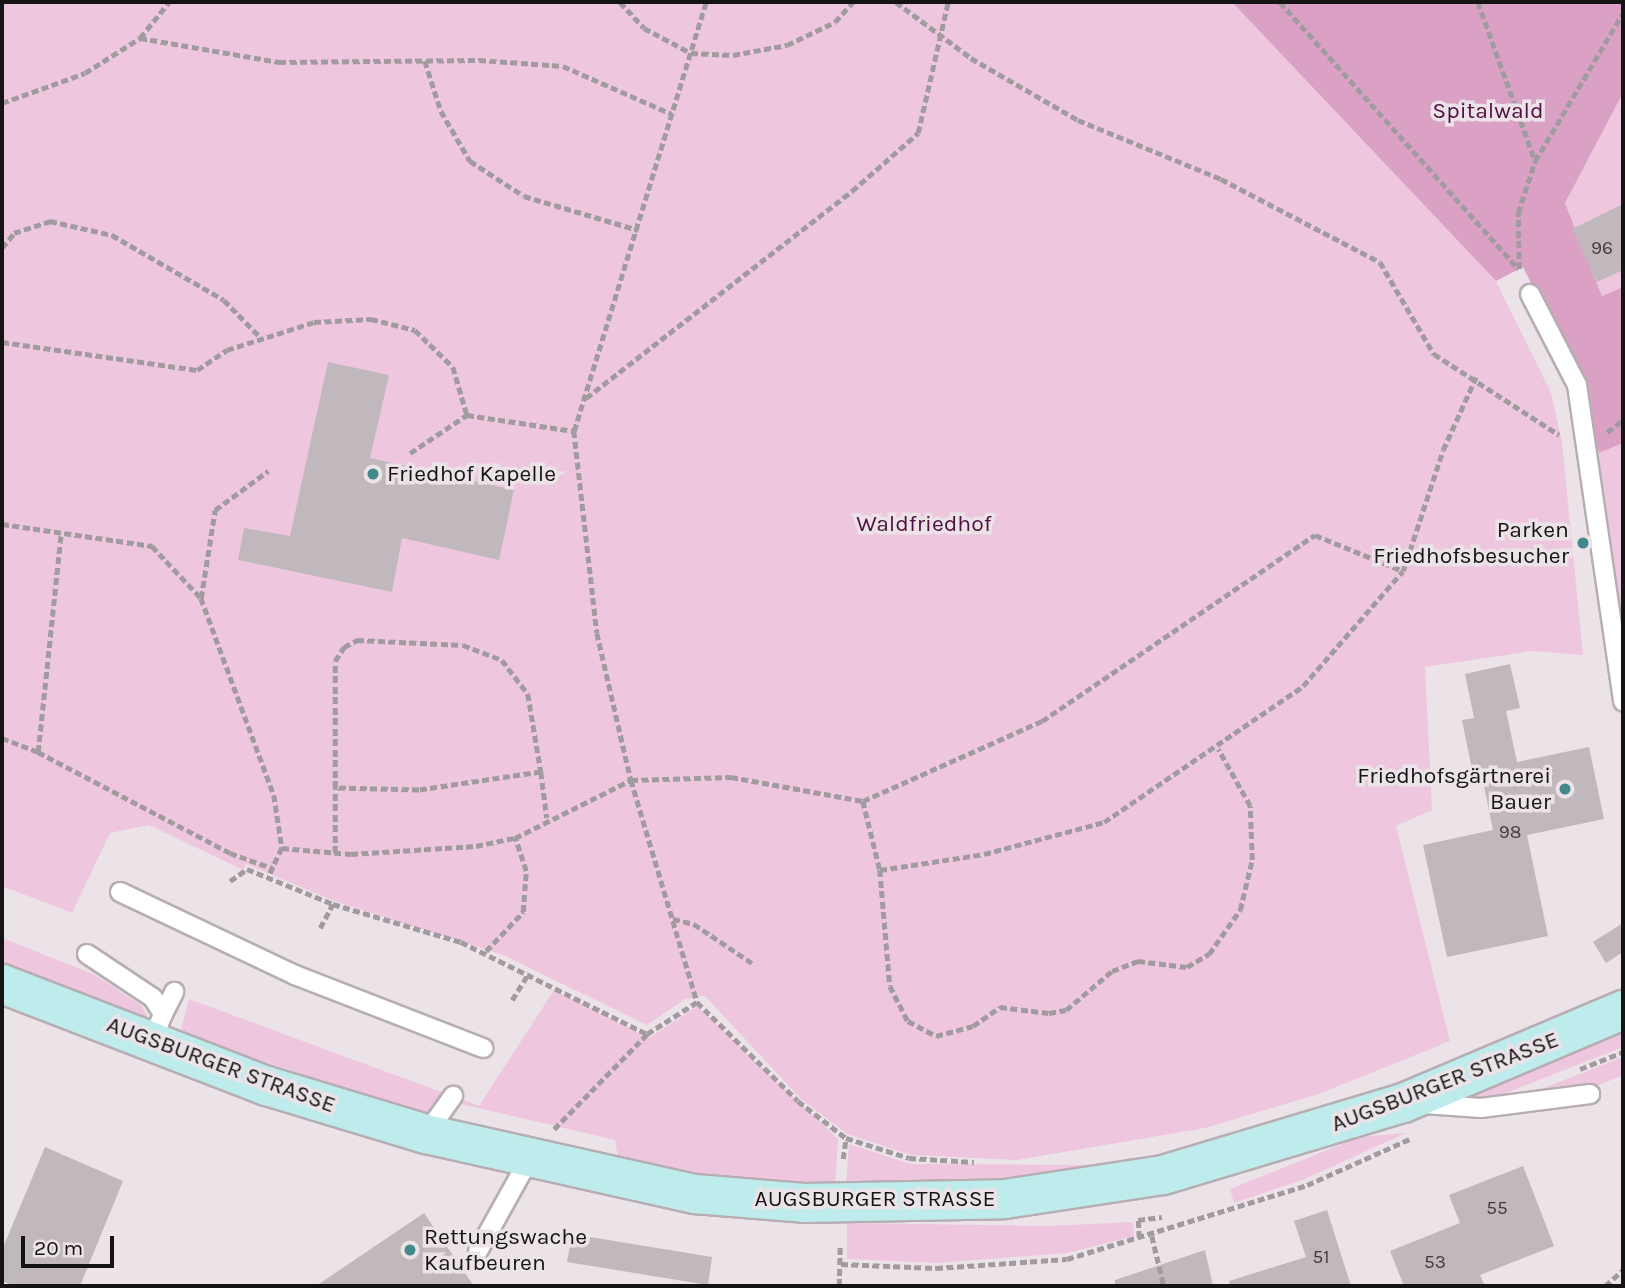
<!DOCTYPE html>
<meta charset="utf-8">
<style>
body{margin:0}
#map{position:relative;width:1625px;height:1288px;overflow:hidden;background:#ebe3e7;font-family:Karla,sans-serif}
div>[style]{position:absolute}
.green>*{inset:0;background:#eec7de}
.forest>*{inset:0;background:#daa1c5}
.building>*{inset:0;background:#c1b8bd}
.path>*{height:4.5px;margin-top:-2.25px;transform-origin:0;background:repeating-linear-gradient(90deg,#a19b9f 0 7px,transparent 0 10.5px)}
.roads{filter:drop-shadow(2px 0 #b6aeb2) drop-shadow(-2px 0 #b6aeb2) drop-shadow(0 2px #b6aeb2) drop-shadow(0 -2px #b6aeb2)}
.lane>*{height:18px;margin:-9px;padding:0 9px;transform-origin:9px;border-radius:9px;background:#fff}
.secondary>*{height:38px;margin:-19px;padding:0 19px;transform-origin:19px;border-radius:19px;background:#beebec}
.dots>*{width:19px;height:19px;translate:-50% -50%;box-sizing:border-box;border:4px solid #ebe3e7;border-radius:50%}
span{translate:-50% -50%;white-space:nowrap;text-align:center;line-height:1.15;-webkit-text-stroke:7px #ebe3e7;paint-order:stroke}
.number-label{font-size:19px;color:#413c3f}
.number-label span{-webkit-text-stroke-width:0}
.park-label{font-size:23px;color:#521040}
.poi-label{font-size:23px;color:#161315}
.left{translate:0 -50%;text-align:left}
.right{translate:-100% -50%;text-align:right}
.street-label{font-size:23px;color:#161315}
.frame{position:absolute;inset:0;border:4px solid #161315;pointer-events:none}
.scale{position:absolute;left:21px;top:1236px;width:93px;height:32px;box-sizing:border-box;border:4px solid #161315;border-top:0;padding-left:9px;font-size:21px;line-height:24px;white-space:nowrap;color:#161315;-webkit-text-stroke:5px #ebe3e7;paint-order:stroke}
</style>
<div id="map">
<div class="green">
<div style="clip-path:polygon(2px 2px,1232px 2px,1496px 281px,1551px 393px,1562px 442px,1583px 655px,1532px 651px,1425px 667px,1432px 810px,1396px 826px,1450px 1041px,1319px 1094px,1205px 1128px,1017px 1160px,911px 1155px,847px 1134px,801px 1099px,705px 996px,685px 999px,647px 1025px,503px 955px,334px 901px,246px 864px,243px 870px,149px 825px,110px 833px,72px 913px,2px 886px)"></div>
<div style="clip-path:polygon(1623px 93px,1623px 287px,1602px 296px,1565px 203px)"></div>
<div style="clip-path:polygon(1623px 443px,1623px 662px,1599px 511px,1599px 453px)"></div>
<div style="clip-path:polygon(2px 938px,95px 975px,142px 1006px,150px 1022px,2px 964px)"></div>
<div style="clip-path:polygon(554px 990px,649px 1038px,697px 1006px,838px 1139px,835px 1185px,693px 1178px,619px 1165px,615px 1140px,448px 1101px,432px 1117px,180px 1034px,189px 999px,479px 1106px)"></div>
<div style="clip-path:polygon(1623px 1032px,1623px 1047px,1481px 1103px,1464px 1097px)"></div>
<div style="clip-path:polygon(1623px 1057px,1623px 1075px,1590px 1089px,1516px 1099px)"></div>
<div style="clip-path:polygon(1406px 1133px,1305px 1179px,1234px 1203px,1230px 1189px,1360px 1137px)"></div>
<div style="clip-path:polygon(849px 1144px,911px 1164px,1086px 1165px,1088px 1173px,846px 1186px)"></div>
<div style="clip-path:polygon(1133px 1222px,1134px 1236px,1068px 1253px,937px 1263px,847px 1259px,847px 1223px,1048px 1226px)"></div>
</div>
<div class="forest">
<div style="clip-path:polygon(1232px 2px,1623px 2px,1623px 93px,1565px 203px,1602px 296px,1623px 287px,1623px 443px,1599px 453px,1581px 383px,1523px 267px,1496px 281px)"></div>
</div>
<div class="building">
<div style="clip-path:polygon(1623px 204px,1623px 270px,1597px 282px,1572px 229px)"></div>
<div style="clip-path:polygon(328px 362px,389px 375px,370px 458px,514px 490px,499px 560px,402px 538px,392px 592px,238px 560px,244px 528px,290px 536px)"></div>
<div style="clip-path:polygon(1510px 664px,1520px 708px,1506px 711px,1517px 762px,1589px 747px,1604px 819px,1527px 835px,1548px 936px,1447px 957px,1423px 845px,1493px 830px,1483px 782px,1475px 784px,1462px 720px,1474px 718px,1465px 674px)"></div>
<div style="clip-path:polygon(1623px 923px,1623px 952px,1606px 963px,1593px 942px)"></div>
<div style="clip-path:polygon(45px 1147px,123px 1181px,80px 1286px,14px 1286px,2px 1281px,2px 1250px)"></div>
<div style="clip-path:polygon(1523px 1166px,1554px 1246px,1480px 1275px,1485px 1286px,1404px 1286px,1390px 1251px,1460px 1223px,1449px 1195px)"></div>
<div style="clip-path:polygon(1327px 1210px,1351px 1286px,1230px 1286px,1229px 1281px,1306px 1257px,1294px 1221px)"></div>
<div style="clip-path:polygon(424px 1213px,474px 1286px,316px 1286px)"></div>
<div style="clip-path:polygon(572px 1234px,712px 1257px,708px 1285px,567px 1262px)"></div>
<div style="clip-path:polygon(1205px 1250px,1213px 1286px,1115px 1286px,1115px 1280px)"></div>
</div>
<div class="path">
<div style="left:620px;top:2px;width:35px;rotate:47deg"></div>
<div style="left:644px;top:28px;width:53px;rotate:28deg"></div>
<div style="left:691px;top:53px;width:42px;rotate:2.7deg"></div>
<div style="left:733px;top:55px;width:55px;rotate:-10.5deg"></div>
<div style="left:787px;top:45px;width:53px;rotate:-25.6deg"></div>
<div style="left:835px;top:22px;width:27px;rotate:-48deg"></div>
<div style="left:896px;top:2px;width:94px;rotate:36.7deg"></div>
<div style="left:971px;top:58px;width:124px;rotate:30.1deg"></div>
<div style="left:1078px;top:120px;width:155px;rotate:22.4deg"></div>
<div style="left:1221px;top:179px;width:179px;rotate:27.6deg"></div>
<div style="left:1380px;top:262px;width:107px;rotate:59.6deg"></div>
<div style="left:1434px;top:354px;width:149px;rotate:32.9deg"></div>
<div style="left:1280px;top:2px;width:358px;rotate:48.2deg"></div>
<div style="left:1478px;top:2px;width:168px;rotate:70.2deg"></div>
<div style="left:140px;top:38px;width:141px;rotate:9.8deg"></div>
<div style="left:279px;top:62px;width:200px;rotate:-0.6deg"></div>
<div style="left:479px;top:60px;width:84px;rotate:4.1deg"></div>
<div style="left:563px;top:66px;width:119px;rotate:23.8deg"></div>
<div style="left:425px;top:61px;width:52px;rotate:72.3deg"></div>
<div style="left:441px;top:111px;width:58px;rotate:59.9deg"></div>
<div style="left:470px;top:161px;width:64px;rotate:32.9deg"></div>
<div style="left:524px;top:196px;width:119px;rotate:16.6deg"></div>
<div style="left:2px;top:103px;width:88px;rotate:-19.9deg"></div>
<div style="left:85px;top:73px;width:65px;rotate:-32.5deg"></div>
<div style="left:140px;top:38px;width:46px;rotate:-51.1deg"></div>
<div style="left:2px;top:248px;width:19px;rotate:-51deg"></div>
<div style="left:14px;top:233px;width:38px;rotate:-18deg"></div>
<div style="left:50px;top:221px;width:64px;rotate:12.7deg"></div>
<div style="left:112px;top:235px;width:129px;rotate:30.1deg"></div>
<div style="left:224px;top:300px;width:54px;rotate:45.7deg"></div>
<div style="left:1519px;top:269px;width:56px;rotate:-91deg"></div>
<div style="left:1518px;top:213px;width:55px;rotate:-71.9deg"></div>
<div style="left:1535px;top:161px;width:172px;rotate:-59.3deg"></div>
<div style="left:2px;top:342px;width:197px;rotate:8.2deg"></div>
<div style="left:197px;top:370px;width:36px;rotate:-34deg"></div>
<div style="left:227px;top:350px;width:91px;rotate:-17.8deg"></div>
<div style="left:314px;top:322px;width:57px;rotate:-3deg"></div>
<div style="left:371px;top:319px;width:45px;rotate:14deg"></div>
<div style="left:415px;top:330px;width:53px;rotate:44.2deg"></div>
<div style="left:453px;top:367px;width:50px;rotate:73.7deg"></div>
<div style="left:586px;top:398px;width:337px;rotate:-37.9deg"></div>
<div style="left:852px;top:191px;width:88px;rotate:-41.3deg"></div>
<div style="left:918px;top:133px;width:134px;rotate:-77.1deg"></div>
<div style="left:574px;top:431px;width:449px;rotate:-72.9deg"></div>
<div style="left:1607px;top:432px;width:20px;rotate:-37deg"></div>
<div style="left:410px;top:453px;width:69px;rotate:-33.7deg"></div>
<div style="left:467px;top:415px;width:108px;rotate:8.5deg"></div>
<div style="left:574px;top:431px;width:203px;rotate:83.5deg"></div>
<div style="left:597px;top:633px;width:151px;rotate:77deg"></div>
<div style="left:631px;top:780px;width:232px;rotate:73.4deg"></div>
<div style="left:2px;top:524px;width:152px;rotate:8.3deg"></div>
<div style="left:152px;top:546px;width:71px;rotate:46.7deg"></div>
<div style="left:201px;top:598px;width:89px;rotate:-81deg"></div>
<div style="left:215px;top:510px;width:66px;rotate:-36.3deg"></div>
<div style="left:201px;top:598px;width:210px;rotate:69.7deg"></div>
<div style="left:274px;top:795px;width:54px;rotate:81.4deg"></div>
<div style="left:282px;top:848px;width:31px;rotate:115deg"></div>
<div style="left:2px;top:738px;width:39px;rotate:21deg"></div>
<div style="left:38px;top:752px;width:220px;rotate:-84deg"></div>
<div style="left:38px;top:752px;width:217px;rotate:27.7deg"></div>
<div style="left:230px;top:853px;width:45px;rotate:19.7deg"></div>
<div style="left:541px;top:772px;width:123px;rotate:171.6deg"></div>
<div style="left:419px;top:790px;width:84px;rotate:-178.6deg"></div>
<div style="left:335px;top:788px;width:127px;rotate:-90deg"></div>
<div style="left:335px;top:661px;width:17px;rotate:-57deg"></div>
<div style="left:344px;top:647px;width:15px;rotate:-28deg"></div>
<div style="left:357px;top:640px;width:106px;rotate:2.7deg"></div>
<div style="left:463px;top:645px;width:42px;rotate:21deg"></div>
<div style="left:502px;top:660px;width:43px;rotate:52.6deg"></div>
<div style="left:528px;top:694px;width:79px;rotate:80.5deg"></div>
<div style="left:541px;top:772px;width:46px;rotate:82.6deg"></div>
<div style="left:863px;top:801px;width:196px;rotate:-24.1deg"></div>
<div style="left:1042px;top:721px;width:330px;rotate:-34.3deg"></div>
<div style="left:1315px;top:535px;width:95px;rotate:22.2deg"></div>
<div style="left:282px;top:848px;width:69px;rotate:5deg"></div>
<div style="left:351px;top:854px;width:125px;rotate:-3.7deg"></div>
<div style="left:476px;top:846px;width:40px;rotate:-12deg"></div>
<div style="left:515px;top:838px;width:130px;rotate:-26.6deg"></div>
<div style="left:631px;top:780px;width:100px;rotate:-1.7deg"></div>
<div style="left:731px;top:777px;width:134px;rotate:10.3deg"></div>
<div style="left:863px;top:801px;width:71px;rotate:76.2deg"></div>
<div style="left:880px;top:870px;width:105px;rotate:-8.7deg"></div>
<div style="left:984px;top:854px;width:124px;rotate:-14.9deg"></div>
<div style="left:1104px;top:822px;width:241px;rotate:-34.3deg"></div>
<div style="left:1303px;top:686px;width:152px;rotate:-49deg"></div>
<div style="left:1403px;top:571px;width:127px;rotate:-71.7deg"></div>
<div style="left:1443px;top:450px;width:80px;rotate:-65.7deg"></div>
<div style="left:335px;top:853px;width:65px;rotate:-90deg"></div>
<div style="left:880px;top:870px;width:116px;rotate:85.1deg"></div>
<div style="left:890px;top:986px;width:39px;rotate:63deg"></div>
<div style="left:908px;top:1021px;width:32px;rotate:28deg"></div>
<div style="left:936px;top:1036px;width:38px;rotate:-15deg"></div>
<div style="left:973px;top:1026px;width:33px;rotate:-35deg"></div>
<div style="left:1000px;top:1007px;width:49px;rotate:7deg"></div>
<div style="left:1049px;top:1013px;width:17px;rotate:-10deg"></div>
<div style="left:1066px;top:1010px;width:60px;rotate:-40.3deg"></div>
<div style="left:1112px;top:971px;width:28px;rotate:-21deg"></div>
<div style="left:1138px;top:961px;width:49px;rotate:7deg"></div>
<div style="left:1187px;top:967px;width:26px;rotate:-31deg"></div>
<div style="left:1209px;top:954px;width:54px;rotate:-54.8deg"></div>
<div style="left:1240px;top:910px;width:51px;rotate:-76.5deg"></div>
<div style="left:1252px;top:860px;width:54px;rotate:-92.1deg"></div>
<div style="left:1250px;top:806px;width:65px;rotate:-119.3deg"></div>
<div style="left:230px;top:881px;width:21px;rotate:-35deg"></div>
<div style="left:247px;top:869px;width:93px;rotate:22.1deg"></div>
<div style="left:333px;top:904px;width:134px;rotate:16.5deg"></div>
<div style="left:461px;top:942px;width:208px;rotate:26.3deg"></div>
<div style="left:673px;top:919px;width:22px;rotate:13deg"></div>
<div style="left:694px;top:924px;width:70px;rotate:33.9deg"></div>
<div style="left:320px;top:928px;width:27px;rotate:-62deg"></div>
<div style="left:486px;top:951px;width:54px;rotate:-46.5deg"></div>
<div style="left:523px;top:912px;width:41px;rotate:-85.8deg"></div>
<div style="left:526px;top:871px;width:35px;rotate:-108deg"></div>
<div style="left:512px;top:1000px;width:32px;rotate:-58deg"></div>
<div style="left:1580px;top:1069px;width:46px;rotate:-21.6deg"></div>
<div style="left:554px;top:1129px;width:133px;rotate:-45.6deg"></div>
<div style="left:647px;top:1034px;width:59px;rotate:-32.6deg"></div>
<div style="left:697px;top:1002px;width:141px;rotate:44.4deg"></div>
<div style="left:798px;top:1101px;width:61px;rotate:37.6deg"></div>
<div style="left:846px;top:1138px;width:66px;rotate:17.6deg"></div>
<div style="left:909px;top:1158px;width:65px;rotate:3.5deg"></div>
<div style="left:843px;top:1159px;width:21px;rotate:-82deg"></div>
<div style="left:1152px;top:1236px;width:51px;rotate:76.5deg"></div>
<div style="left:1139px;top:1238px;width:18px;rotate:-93deg"></div>
<div style="left:1138px;top:1220px;width:24px;rotate:-7deg"></div>
<div style="left:841px;top:1264px;width:95px;rotate:2.4deg"></div>
<div style="left:936px;top:1268px;width:131px;rotate:-3.9deg"></div>
<div style="left:1067px;top:1259px;width:251px;rotate:-17.1deg"></div>
<div style="left:1307px;top:1185px;width:113px;rotate:-24.1deg"></div>
<div style="left:839px;top:1286px;width:42px;rotate:-88.6deg"></div>
<div style="left:1605px;top:1286px;width:24px;rotate:-42deg"></div>
</div>
<div class="roads">
<div class="lane">
<div style="left:1530px;top:294px;width:102px;rotate:62.7deg"></div>
<div style="left:1577px;top:385px;width:320px;rotate:81.7deg"></div>
<div style="left:120px;top:892px;width:194px;rotate:25.4deg"></div>
<div style="left:295px;top:975px;width:202px;rotate:21.2deg"></div>
<div style="left:87px;top:954px;width:79px;rotate:33.7deg"></div>
<div style="left:153px;top:998px;width:19px;rotate:58deg"></div>
<div style="left:163px;top:1014px;width:29px;rotate:112deg"></div>
<div style="left:163px;top:1014px;width:25px;rotate:-63deg"></div>
<div style="left:1424px;top:1104px;width:57px;rotate:4deg"></div>
<div style="left:1481px;top:1108px;width:110px;rotate:-7.3deg"></div>
<div style="left:426px;top:1134px;width:47px;rotate:-54.6deg"></div>
<div style="left:478px;top:1251px;width:103px;rotate:-60.9deg"></div>
</div>
<div class="secondary">
<div style="left:2px;top:984px;width:284px;rotate:21.1deg"></div>
<div style="left:267px;top:1086px;width:166px;rotate:16.8deg"></div>
<div style="left:426px;top:1134px;width:276px;rotate:12.6deg"></div>
<div style="left:695px;top:1194px;width:109px;rotate:4.7deg"></div>
<div style="left:804px;top:1203px;width:201px;rotate:-1.1deg"></div>
<div style="left:1005px;top:1199px;width:160px;rotate:-8.6deg"></div>
<div style="left:1163px;top:1175px;width:251px;rotate:-16.7deg"></div>
<div style="left:1403px;top:1103px;width:239px;rotate:-22.9deg"></div>
</div>
</div>
<div class="dots">
<div style="left:373px;top:474px;background:#40888a"></div>
<div style="left:1583px;top:543px;background:#40888a"></div>
<div style="left:1565px;top:789px;background:#40888a"></div>
<div style="left:410px;top:1250px;background:#40888a"></div>
</div>
<div class="number-label">
<span style="left:1602px;top:249px">96</span>
<span style="left:1510px;top:833px">98</span>
<span style="left:1497px;top:1209px">55</span>
<span style="left:1321px;top:1258px">51</span>
<span style="left:1435px;top:1263px">53</span>
</div>
<div class="park-label">
<span style="left:1488px;top:111px">Spitalwald</span>
<span style="left:924px;top:524px">Waldfriedhof</span>
</div>
<div class="poi-label">
<span class="left" style="left:387px;top:474px">Friedhof Kapelle</span>
<span class="right" style="left:1569px;top:543px">Parken<br>Friedhofsbesucher</span>
<span class="right" style="left:1551px;top:789px">Friedhofsgärtnerei<br>Bauer</span>
<span class="left" style="left:424px;top:1250px">Rettungswache<br>Kaufbeuren</span>
</div>
<div class="street-label">
<span style="left:221px;top:1065px;rotate:20deg">AUGSBURGER STRASSE</span>
<span style="left:1445px;top:1082px;rotate:-21deg">AUGSBURGER STRASSE</span>
<span style="left:875px;top:1199px">AUGSBURGER STRASSE</span>
</div>
<div class="frame"></div>
<div class="scale">20 m</div>
</div>
